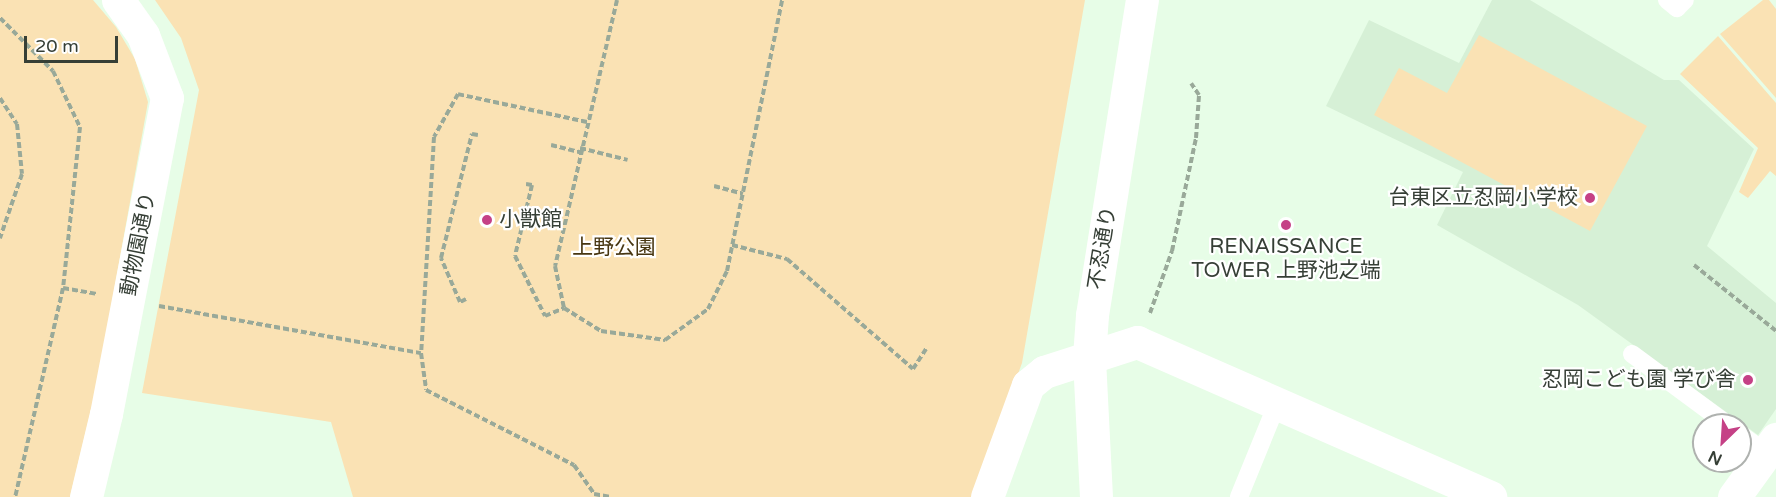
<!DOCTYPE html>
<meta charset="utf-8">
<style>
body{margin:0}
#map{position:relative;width:1776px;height:497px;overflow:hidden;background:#e7fde7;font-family:"Varela Round","Noto Sans JP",sans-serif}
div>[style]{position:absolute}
.built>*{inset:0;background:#d6f0d6}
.green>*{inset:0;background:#fae2b4}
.path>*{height:4px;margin-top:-2px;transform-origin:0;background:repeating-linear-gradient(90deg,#99a999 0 6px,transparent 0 9px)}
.lane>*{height:18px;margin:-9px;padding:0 9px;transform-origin:9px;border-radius:9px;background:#fff}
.street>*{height:33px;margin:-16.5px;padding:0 16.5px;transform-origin:16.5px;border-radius:16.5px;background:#fff}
.secondary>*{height:33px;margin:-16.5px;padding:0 16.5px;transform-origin:16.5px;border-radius:16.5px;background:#fff}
.dots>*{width:16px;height:16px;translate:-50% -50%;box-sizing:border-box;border:3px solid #fff;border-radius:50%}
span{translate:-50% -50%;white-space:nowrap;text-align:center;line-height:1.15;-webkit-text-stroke:4.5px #fff;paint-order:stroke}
.poi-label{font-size:21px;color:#363f36}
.right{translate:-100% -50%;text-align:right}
.left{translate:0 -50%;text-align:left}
.street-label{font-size:21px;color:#363f36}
.park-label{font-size:21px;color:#473611}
.north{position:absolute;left:1692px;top:413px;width:60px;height:60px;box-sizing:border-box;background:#fff;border:2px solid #afb2af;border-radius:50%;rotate:205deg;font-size:16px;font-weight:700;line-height:24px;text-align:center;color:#363f36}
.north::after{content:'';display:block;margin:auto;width:21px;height:27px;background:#c54186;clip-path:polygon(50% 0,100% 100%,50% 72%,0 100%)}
.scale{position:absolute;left:24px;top:36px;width:94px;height:27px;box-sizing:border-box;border:3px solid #363f36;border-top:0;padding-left:8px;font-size:18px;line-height:21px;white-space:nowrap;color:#363f36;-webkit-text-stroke:4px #fff;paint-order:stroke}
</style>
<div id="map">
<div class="built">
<div style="clip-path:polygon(1492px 0,1530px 0,1664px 80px,1679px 80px,1754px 149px,1707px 246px,1776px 303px,1776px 409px,1758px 435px,1578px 305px,1437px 225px,1463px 172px,1326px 106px,1369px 20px,1459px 63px)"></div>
</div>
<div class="green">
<div style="clip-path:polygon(0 0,93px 0,116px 27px,135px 59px,148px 102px,97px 385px,70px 497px,0 497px)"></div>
<div style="clip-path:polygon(155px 0,1085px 0,1022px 363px,973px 497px,353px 497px,331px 422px,142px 393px,199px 90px,181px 38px)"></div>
<div style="clip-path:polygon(1763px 0,1769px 0,1776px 9px,1776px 98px,1720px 34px)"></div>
<div style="clip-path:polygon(1479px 35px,1647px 126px,1590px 231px,1374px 115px,1399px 68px,1447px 93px)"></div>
<div style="clip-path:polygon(1718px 36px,1776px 103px,1776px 176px,1770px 171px,1748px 198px,1739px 192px,1758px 148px,1680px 74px)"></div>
</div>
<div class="path">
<div style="left:617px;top:0;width:273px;rotate:103.1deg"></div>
<div style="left:555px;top:266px;width:43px;rotate:77.9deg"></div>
<div style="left:564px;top:308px;width:44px;rotate:31.9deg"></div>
<div style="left:601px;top:331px;width:65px;rotate:8deg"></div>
<div style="left:665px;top:340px;width:53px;rotate:-35.8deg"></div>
<div style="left:708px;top:309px;width:42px;rotate:-63.4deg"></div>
<div style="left:727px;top:271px;width:277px;rotate:-78.5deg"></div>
<div style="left:0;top:18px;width:75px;rotate:45deg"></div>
<div style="left:53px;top:71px;width:62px;rotate:64.3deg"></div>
<div style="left:80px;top:127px;width:162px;rotate:96deg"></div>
<div style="left:63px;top:288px;width:214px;rotate:102.9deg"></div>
<div style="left:0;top:98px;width:31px;rotate:57deg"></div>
<div style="left:17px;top:124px;width:50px;rotate:84.3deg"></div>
<div style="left:22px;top:174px;width:68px;rotate:109deg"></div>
<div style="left:587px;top:122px;width:132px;rotate:-167.8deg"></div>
<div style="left:458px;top:94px;width:49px;rotate:119.2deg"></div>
<div style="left:434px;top:137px;width:216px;rotate:93.4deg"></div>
<div style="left:421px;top:353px;width:37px;rotate:82deg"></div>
<div style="left:426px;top:390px;width:166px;rotate:26.9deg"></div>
<div style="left:574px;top:465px;width:35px;rotate:55deg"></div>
<div style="left:594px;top:494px;width:17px;rotate:10deg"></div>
<div style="left:551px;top:145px;width:30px;rotate:14deg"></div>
<div style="left:580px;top:148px;width:49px;rotate:14deg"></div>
<div style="left:526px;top:184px;width:6px;rotate:9deg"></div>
<div style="left:532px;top:185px;width:73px;rotate:103.5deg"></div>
<div style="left:515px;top:256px;width:67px;rotate:63.4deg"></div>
<div style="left:545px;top:316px;width:21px;rotate:-23deg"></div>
<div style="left:714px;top:186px;width:30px;rotate:15deg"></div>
<div style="left:732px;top:245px;width:57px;rotate:14.3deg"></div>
<div style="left:787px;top:259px;width:167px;rotate:41.1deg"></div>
<div style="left:913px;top:369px;width:24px;rotate:-57deg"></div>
<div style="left:1694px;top:265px;width:105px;rotate:38.8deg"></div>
<div style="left:63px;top:288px;width:34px;rotate:10deg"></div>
<div style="left:466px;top:299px;width:7px;rotate:153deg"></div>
<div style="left:460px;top:302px;width:48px;rotate:-113.4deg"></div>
<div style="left:441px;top:258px;width:128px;rotate:-76deg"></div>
<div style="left:472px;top:134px;width:6px;rotate:9deg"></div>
<div style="left:159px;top:306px;width:266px;rotate:10.2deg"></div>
<div style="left:1150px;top:313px;width:66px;rotate:-70.5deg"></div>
<div style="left:1172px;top:251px;width:116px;rotate:-78deg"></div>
<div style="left:1196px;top:138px;width:43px;rotate:-86deg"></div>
<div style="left:1199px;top:95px;width:14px;rotate:-124deg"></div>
</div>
<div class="lane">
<div style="left:1667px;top:0;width:13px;rotate:39deg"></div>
<div style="left:1677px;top:8px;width:11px;rotate:-45deg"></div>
<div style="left:1632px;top:354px;width:119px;rotate:36.5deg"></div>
<div style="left:1740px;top:434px;width:32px;rotate:36deg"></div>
<div style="left:1239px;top:497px;width:100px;rotate:-67.8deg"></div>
</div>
<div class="street">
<div style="left:987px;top:497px;width:119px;rotate:-69.9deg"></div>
<div style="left:1028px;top:385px;width:21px;rotate:-39deg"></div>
<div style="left:1044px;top:372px;width:98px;rotate:-17.9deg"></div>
<div style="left:1137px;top:342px;width:386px;rotate:23.7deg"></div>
</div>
<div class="secondary">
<div style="left:86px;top:497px;width:85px;rotate:-76.5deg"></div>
<div style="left:106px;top:414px;width:322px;rotate:-79.1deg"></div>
<div style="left:167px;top:98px;width:67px;rotate:-110.9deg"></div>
<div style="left:143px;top:35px;width:43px;rotate:-125.5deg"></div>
<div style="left:1096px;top:497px;width:140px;rotate:-92.9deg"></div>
<div style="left:1089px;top:357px;width:42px;rotate:-85.9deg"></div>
<div style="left:1092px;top:315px;width:319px;rotate:-81deg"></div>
<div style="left:1734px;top:497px;width:72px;rotate:-54.1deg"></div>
</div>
<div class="dots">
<div style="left:1590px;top:198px;background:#c54186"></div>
<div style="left:487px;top:220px;background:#c54186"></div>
<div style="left:1286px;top:225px;background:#c54186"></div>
<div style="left:1748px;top:380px;background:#c54186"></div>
</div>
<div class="poi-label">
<span class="right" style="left:1578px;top:198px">台東区立忍岡小学校</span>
<span class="left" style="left:499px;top:220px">小獣館</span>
<span style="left:1286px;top:259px">RENAISSANCE<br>TOWER 上野池之端</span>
<span class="right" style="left:1736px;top:380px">忍岡こども園 学び舎</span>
</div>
<div class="street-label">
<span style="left:139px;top:244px;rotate:-79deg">動物園通り</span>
<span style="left:1103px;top:248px;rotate:-81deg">不忍通り</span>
</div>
<div class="park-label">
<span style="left:614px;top:248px">上野公園</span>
</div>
<div class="north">N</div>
<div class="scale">20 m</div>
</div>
